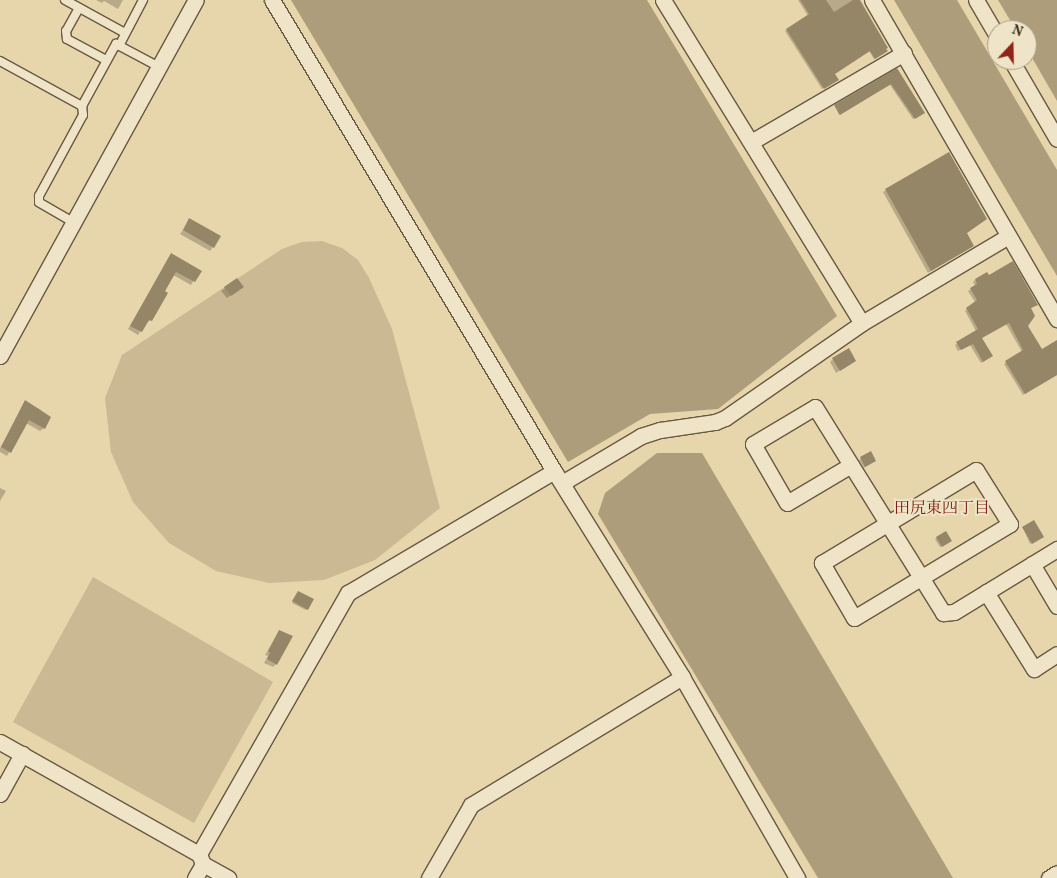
<!DOCTYPE html>
<meta charset="utf-8">
<style>
body{margin:0}
#map{position:relative;width:1057px;height:878px;overflow:hidden;background:#e7d5ab;font-family:Vollkorn,"Noto Serif JP",serif}
div>[style]{position:absolute}
.green>*{inset:0;background:#cab993}
.water>*{inset:0;background:#ae9d7b}
.shadow>*{inset:0;background:#0003}
.building>*{inset:0;background:#968668}
.roads{filter:drop-shadow(1px 0 #685942) drop-shadow(-1px 0 #685942) drop-shadow(0 1px #685942) drop-shadow(0 -1px #685942)}
.service>*{height:8px;margin:-4px;padding:0 4px;transform-origin:4px;border-radius:4px;background:#efe4c8}
.minor>*{height:15px;margin:-7.5px;padding:0 7.5px;transform-origin:7.5px;border-radius:7.5px;background:#efe4c8}
span{translate:-50% -50%;white-space:nowrap;text-align:center;line-height:1.15;-webkit-text-stroke:4px #efe4c8;paint-order:stroke}
.neighbourhood-label{font-size:16px;color:#7a1f14}
.north{position:absolute;left:987px;top:20px;width:50px;height:50px;box-sizing:border-box;background:#efe4c8;border:1px solid #a89c84;border-radius:50%;rotate:21deg;font-size:14px;font-weight:700;line-height:20px;text-align:center;color:#3e301f}
.north::after{content:'';display:block;margin:auto;width:18px;height:22px;background:#8f2418;clip-path:polygon(50% 0,100% 100%,50% 72%,0 100%)}
</style>
<div id="map">
<div class="green">
<div style="clip-path:polygon(322px 241px,342px 248px,358px 260px,369px 278px,392px 329px,440px 508px,375px 560px,324px 580px,269px 583px,216px 571px,169px 543px,133px 502px,111px 452px,105px 398px,122px 355px,282px 249px,302px 242px)"></div>
<div style="clip-path:polygon(93px 577px,273px 682px,194px 823px,13px 722px)"></div>
</div>
<div class="water">
<div style="clip-path:polygon(291px 0,647px 0,837px 316px,718px 409px,650px 414px,568px 462px)"></div>
<div style="clip-path:polygon(894px 0,957px 0,1057px 170px,1057px 276px)"></div>
<div style="clip-path:polygon(998px 0,1057px 0,1057px 101px,1027px 49px,1027px 30px,1016px 30px)"></div>
<div style="clip-path:polygon(657px 453px,702px 453px,953px 878px,818px 878px,598px 514px,605px 493px)"></div>
</div>
<div class="shadow">
<div style="clip-path:polygon(96px 0,123px 0,118px 9px,104px 1px,102px 3px)"></div>
<div style="clip-path:polygon(798px 0,857px 0,885px 53px,874px 59px,869px 51px,833px 74px,836px 81px,822px 89px,785px 31px,808px 16px)"></div>
<div style="clip-path:polygon(897px 69px,922px 114px,913px 119px,890px 85px,839px 115px,835px 106px)"></div>
<div style="clip-path:polygon(949px 154px,970px 248px,928px 273px,883px 192px)"></div>
<div style="clip-path:polygon(190px 220px,213px 247px,210px 251px,180px 234px)"></div>
<div style="clip-path:polygon(171px 255px,200px 271px,191px 285px,173px 275px,151px 320px,146px 323px,138px 335px,128px 329px)"></div>
<div style="clip-path:polygon(987px 274px,1034px 306px,1030px 309px,1027px 326px,1042px 351px,1057px 342px,1057px 375px,1023px 395px,1004px 364px,1022px 352px,1006px 324px,981px 338px,989px 358px,981px 363px,970px 345px,958px 351px,955px 345px,976px 331px,965px 311px,975px 302px,968px 291px,975px 286px,973px 282px,975px 280px)"></div>
<div style="clip-path:polygon(237px 279px,239px 290px,227px 298px,221px 291px)"></div>
<div style="clip-path:polygon(833px 359px,855px 361px,836px 373px,830px 362px)"></div>
<div style="clip-path:polygon(26px 402px,41px 410px,44px 428px,40px 431px,26px 423px,7px 456px,0 452px,0 448px)"></div>
<div style="clip-path:polygon(870px 453px,873px 462px,864px 468px,859px 460px)"></div>
<div style="clip-path:polygon(0 488px,6px 491px,0 501px)"></div>
<div style="clip-path:polygon(1023px 528px,1041px 538px,1030px 544px)"></div>
<div style="clip-path:polygon(945px 532px,949px 542px,940px 547px,935px 539px)"></div>
<div style="clip-path:polygon(297px 593px,307px 609px,306px 610px,292px 603px)"></div>
<div style="clip-path:polygon(279px 632px,276px 664px,273px 667px,264px 663px,268px 656px,265px 655px)"></div>
</div>
<div class="building">
<div style="clip-path:polygon(800px 0,826px 0,834px 12px,853px 0,860px 0,888px 48px,886px 49px,888px 51px,875px 59px,870px 51px,835px 74px,839px 80px,824px 89px,786px 29px,809px 14px)"></div>
<div style="clip-path:polygon(897px 68px,925px 113px,915px 119px,891px 84px,840px 115px,834px 105px)"></div>
<div style="clip-path:polygon(949px 152px,987px 219px,967px 233px,974px 246px,931px 271px,885px 189px)"></div>
<div style="clip-path:polygon(189px 218px,221px 236px,214px 248px,183px 230px)"></div>
<div style="clip-path:polygon(171px 253px,202px 271px,195px 282px,176px 272px,165px 291px,168px 293px,152px 321px,149px 320px,142px 332px,130px 326px)"></div>
<div style="clip-path:polygon(1013px 261px,1038px 305px,1031px 308px,1035px 316px,1028px 326px,1042px 349px,1057px 340px,1057px 375px,1025px 394px,1005px 361px,1023px 350px,1009px 323px,982px 338px,993px 356px,983px 362px,973px 344px,961px 350px,956px 342px,978px 329px,966px 308px,977px 300px,970px 288px,977px 284px,975px 279px,987px 272px,989px 275px)"></div>
<div style="clip-path:polygon(237px 278px,244px 287px,231px 296px,224px 287px)"></div>
<div style="clip-path:polygon(849px 348px,856px 361px,840px 371px,832px 358px)"></div>
<div style="clip-path:polygon(25px 400px,51px 417px,45px 429px,29px 420px,11px 453px,1px 447px)"></div>
<div style="clip-path:polygon(871px 451px,876px 461px,865px 467px,860px 457px)"></div>
<div style="clip-path:polygon(1034px 520px,1044px 537px,1032px 544px,1022px 527px)"></div>
<div style="clip-path:polygon(946px 531px,952px 541px,942px 547px,936px 537px)"></div>
<div style="clip-path:polygon(298px 591px,314px 599px,308px 610px,292px 601px)"></div>
<div style="clip-path:polygon(279px 630px,293px 636px,277px 665px,267px 659px,270px 653px,268px 651px)"></div>
</div>
<div class="roads">
<div class="service">
<div style="left:65px;top:0;width:68px;rotate:28.8deg"></div>
<div style="left:79px;top:8px;width:26px;rotate:119deg"></div>
<div style="left:66px;top:31px;width:8px;rotate:83deg"></div>
<div style="left:67px;top:39px;width:44px;rotate:28.3deg"></div>
<div style="left:119px;top:46px;width:52px;rotate:-62.4deg"></div>
<div style="left:0;top:61px;width:94px;rotate:28.8deg"></div>
<div style="left:82px;top:106px;width:71px;rotate:-61.3deg"></div>
<div style="left:116px;top:44px;width:49px;rotate:28.1deg"></div>
<div style="left:73px;top:222px;width:39px;rotate:-150deg"></div>
<div style="left:39px;top:202px;width:6px;rotate:-90deg"></div>
<div style="left:39px;top:196px;width:92px;rotate:-61.5deg"></div>
<div style="left:83px;top:115px;width:9px;rotate:-96deg"></div>
</div>
<div class="minor">
<div style="left:272px;top:0;width:549px;rotate:59.09deg"></div>
<div style="left:554px;top:471px;width:243px;rotate:58.1deg"></div>
<div style="left:682px;top:677px;width:232px;rotate:60.2deg"></div>
<div style="left:663px;top:0;width:379px;rotate:58.4deg"></div>
<div style="left:872px;top:0;width:369px;rotate:59.9deg"></div>
<div style="left:976px;top:0;width:42px;rotate:59.7deg"></div>
<div style="left:1011px;top:60px;width:91px;rotate:59.8deg"></div>
<div style="left:751px;top:142px;width:177px;rotate:-30.2deg"></div>
<div style="left:0;top:356px;width:406px;rotate:-61.2deg"></div>
<div style="left:851px;top:465px;width:74px;rotate:149.3deg"></div>
<div style="left:787px;top:503px;width:68px;rotate:-120deg"></div>
<div style="left:753px;top:444px;width:72px;rotate:-30.8deg"></div>
<div style="left:815px;top:407px;width:243px;rotate:58.1deg"></div>
<div style="left:943px;top:613px;width:11px;rotate:-5deg"></div>
<div style="left:954px;top:612px;width:121px;rotate:-31.5deg"></div>
<div style="left:976px;top:470px;width:64px;rotate:57.8deg"></div>
<div style="left:1010px;top:524px;width:182px;rotate:148.9deg"></div>
<div style="left:854px;top:618px;width:64px;rotate:-120.2deg"></div>
<div style="left:822px;top:563px;width:180px;rotate:-31.1deg"></div>
<div style="left:562px;top:483px;width:92px;rotate:-30.7deg"></div>
<div style="left:641px;top:436px;width:20px;rotate:-18deg"></div>
<div style="left:660px;top:430px;width:56px;rotate:-8.3deg"></div>
<div style="left:715px;top:422px;width:11px;rotate:-22deg"></div>
<div style="left:725px;top:418px;width:167px;rotate:-34.7deg"></div>
<div style="left:862px;top:323px;width:169px;rotate:-30.7deg"></div>
<div style="left:1032px;top:564px;width:49px;rotate:59.2deg"></div>
<div style="left:986px;top:592px;width:91px;rotate:58.1deg"></div>
<div style="left:1034px;top:669px;width:27px;rotate:-33deg"></div>
<div style="left:0;top:742px;width:228px;rotate:29.4deg"></div>
<div style="left:199px;top:854px;width:11px;rotate:68deg"></div>
<div style="left:203px;top:864px;width:29px;rotate:29deg"></div>
<div style="left:0;top:794px;width:46px;rotate:-61.2deg"></div>
<div style="left:199px;top:854px;width:301px;rotate:-60.3deg"></div>
<div style="left:348px;top:593px;width:239px;rotate:-30.6deg"></div>
<div style="left:195px;top:878px;width:16px;rotate:-60deg"></div>
<div style="left:429px;top:878px;width:84px;rotate:-60.1deg"></div>
<div style="left:471px;top:805px;width:247px;rotate:-31.2deg"></div>
<div style="left:1049px;top:878px;width:9px;rotate:-32deg"></div>
</div>
</div>
<div class="neighbourhood-label">
<span style="left:942px;top:509px">田尻東四丁目</span>
</div>
<div class="north">N</div>
</div>
